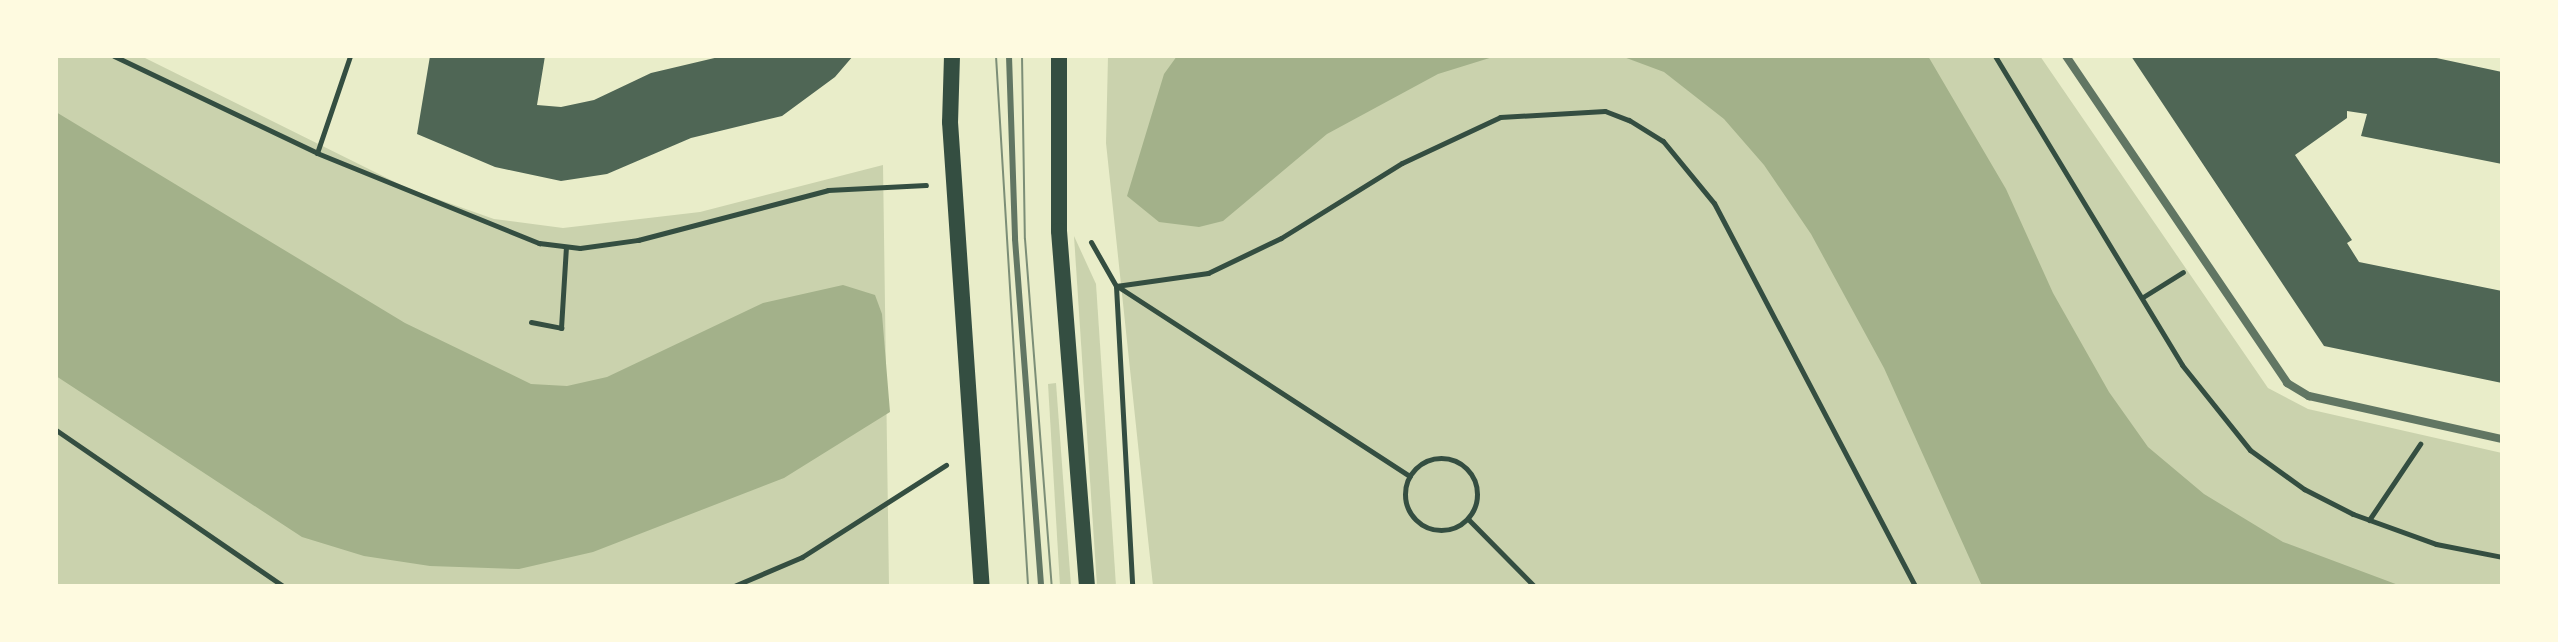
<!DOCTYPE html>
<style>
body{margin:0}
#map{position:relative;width:2558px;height:642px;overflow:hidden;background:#e9edc9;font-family:"Open Sans",sans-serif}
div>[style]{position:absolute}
.green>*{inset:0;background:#cad2ad}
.water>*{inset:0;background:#a3b18a}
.building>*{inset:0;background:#4f6655}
.path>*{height:5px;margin:-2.5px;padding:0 2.5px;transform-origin:2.5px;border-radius:2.5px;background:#344e41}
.path>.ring{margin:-2.5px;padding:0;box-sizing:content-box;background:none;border:5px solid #344e41;border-radius:50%}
.service>*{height:6px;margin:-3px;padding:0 3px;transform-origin:3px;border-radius:3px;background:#617663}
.minor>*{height:8px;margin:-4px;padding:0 4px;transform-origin:4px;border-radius:4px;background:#617663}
.secondary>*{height:16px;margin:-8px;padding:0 8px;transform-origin:8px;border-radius:8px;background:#344e41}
.tram>*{height:2px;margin:-1px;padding:0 1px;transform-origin:1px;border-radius:1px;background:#7c8e77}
span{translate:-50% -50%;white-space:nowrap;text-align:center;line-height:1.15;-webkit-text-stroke:6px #fefae0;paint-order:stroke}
.frame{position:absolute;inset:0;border:58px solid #fefae0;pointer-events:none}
</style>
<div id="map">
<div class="green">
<div style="clip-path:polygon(56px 56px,141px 56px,409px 189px,494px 219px,563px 228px,700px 212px,883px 165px,889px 586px,56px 586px)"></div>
<div style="clip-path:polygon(1108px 56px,2040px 56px,2268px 388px,2308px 409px,2502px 453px,2502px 586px,1153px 586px,1106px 143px)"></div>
<div style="clip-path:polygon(1074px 236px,1096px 284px,1116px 586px,1097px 586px)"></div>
<div style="clip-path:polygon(1056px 383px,1071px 586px,1060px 586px,1048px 384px)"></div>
</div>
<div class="water">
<div style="clip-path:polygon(1177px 56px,1496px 56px,1438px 74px,1327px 134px,1223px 221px,1199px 227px,1159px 222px,1127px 196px,1164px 74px)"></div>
<div style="clip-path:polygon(1621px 56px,1928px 56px,2006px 189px,2053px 293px,2109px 392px,2148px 447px,2204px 494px,2283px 542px,2401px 586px,1982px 586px,1884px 368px,1811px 234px,1764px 165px,1724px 119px,1664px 72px)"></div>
<div style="clip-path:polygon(56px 112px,405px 323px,531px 384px,567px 386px,607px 377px,763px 303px,843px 285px,875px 295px,882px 314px,890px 412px,784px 478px,593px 552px,519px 569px,430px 566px,364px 556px,302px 537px,56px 376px)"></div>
</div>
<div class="building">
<div style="clip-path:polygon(430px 56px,545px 56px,537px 105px,561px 107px,594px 100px,651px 73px,723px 56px,853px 56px,835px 77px,782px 116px,691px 138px,607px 174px,561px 181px,495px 167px,417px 134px)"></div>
<div style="clip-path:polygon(2131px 56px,2427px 56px,2502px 72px,2502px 164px,2361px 136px,2367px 114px,2347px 111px,2347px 118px,2295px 155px,2352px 240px,2347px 243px,2359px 262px,2502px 291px,2502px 383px,2324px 346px)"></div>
</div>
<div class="path">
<div style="left:114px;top:56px;width:225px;rotate:25.5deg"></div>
<div style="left:317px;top:153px;width:240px;rotate:22.1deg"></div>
<div style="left:539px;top:243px;width:41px;rotate:7deg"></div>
<div style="left:580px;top:248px;width:59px;rotate:-7.9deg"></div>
<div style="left:638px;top:240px;width:196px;rotate:-14.7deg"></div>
<div style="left:828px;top:190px;width:98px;rotate:-2.9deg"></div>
<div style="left:1995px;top:56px;width:361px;rotate:58.8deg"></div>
<div style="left:2182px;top:365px;width:109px;rotate:51.3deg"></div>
<div style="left:2250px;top:450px;width:67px;rotate:35.8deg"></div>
<div style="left:2304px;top:489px;width:55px;rotate:27deg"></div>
<div style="left:2353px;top:514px;width:88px;rotate:19.9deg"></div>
<div style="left:2436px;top:544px;width:67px;rotate:11.1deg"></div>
<div style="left:317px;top:153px;width:102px;rotate:-71.2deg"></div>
<div style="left:1091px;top:242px;width:51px;rotate:60.4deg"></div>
<div style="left:1116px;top:286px;width:300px;rotate:86.9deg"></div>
<div style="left:1116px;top:286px;width:93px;rotate:-8deg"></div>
<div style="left:1208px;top:273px;width:81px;rotate:-25.6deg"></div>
<div style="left:1281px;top:238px;width:142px;rotate:-31.8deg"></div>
<div style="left:1402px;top:163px;width:108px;rotate:-25.1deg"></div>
<div style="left:1500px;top:117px;width:105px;rotate:-3.3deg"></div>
<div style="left:1605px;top:111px;width:26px;rotate:21deg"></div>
<div style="left:1629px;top:120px;width:40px;rotate:32deg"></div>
<div style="left:1663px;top:141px;width:80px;rotate:50.6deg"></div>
<div style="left:1714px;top:203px;width:433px;rotate:62.3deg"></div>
<div style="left:1117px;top:286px;width:349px;rotate:33deg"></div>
<div style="left:2143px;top:297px;width:47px;rotate:-32deg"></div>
<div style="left:531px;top:322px;width:31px;rotate:11deg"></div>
<div style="left:561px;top:328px;width:81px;rotate:-86.5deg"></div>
<div style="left:56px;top:430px;width:275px;rotate:34.5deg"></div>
<div class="ring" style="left:1405px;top:458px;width:67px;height:67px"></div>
<div style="left:1468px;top:519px;width:94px;rotate:45.4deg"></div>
<div style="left:2369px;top:520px;width:92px;rotate:-56.1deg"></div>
<div style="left:734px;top:586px;width:74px;rotate:-23.1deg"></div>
<div style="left:802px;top:557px;width:171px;rotate:-32.6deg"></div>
</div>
<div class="service">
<div style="left:1009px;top:56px;width:183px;rotate:88.1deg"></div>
<div style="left:1015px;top:239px;width:348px;rotate:85.7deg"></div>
</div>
<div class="minor">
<div style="left:2066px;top:56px;width:395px;rotate:55.9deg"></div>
<div style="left:2287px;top:383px;width:26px;rotate:31deg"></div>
<div style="left:2309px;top:396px;width:198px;rotate:12.6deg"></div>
</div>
<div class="secondary">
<div style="left:952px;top:56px;width:66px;rotate:91.7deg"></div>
<div style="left:950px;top:122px;width:465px;rotate:86.1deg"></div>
<div style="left:1059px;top:56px;width:175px;rotate:90deg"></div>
<div style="left:1059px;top:231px;width:356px;rotate:85.5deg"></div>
</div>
<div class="tram">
<div style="left:996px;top:56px;width:531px;rotate:86.54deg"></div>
<div style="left:1022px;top:56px;width:183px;rotate:89.1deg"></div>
<div style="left:1025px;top:239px;width:348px;rotate:85.6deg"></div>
</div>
<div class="frame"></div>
</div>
